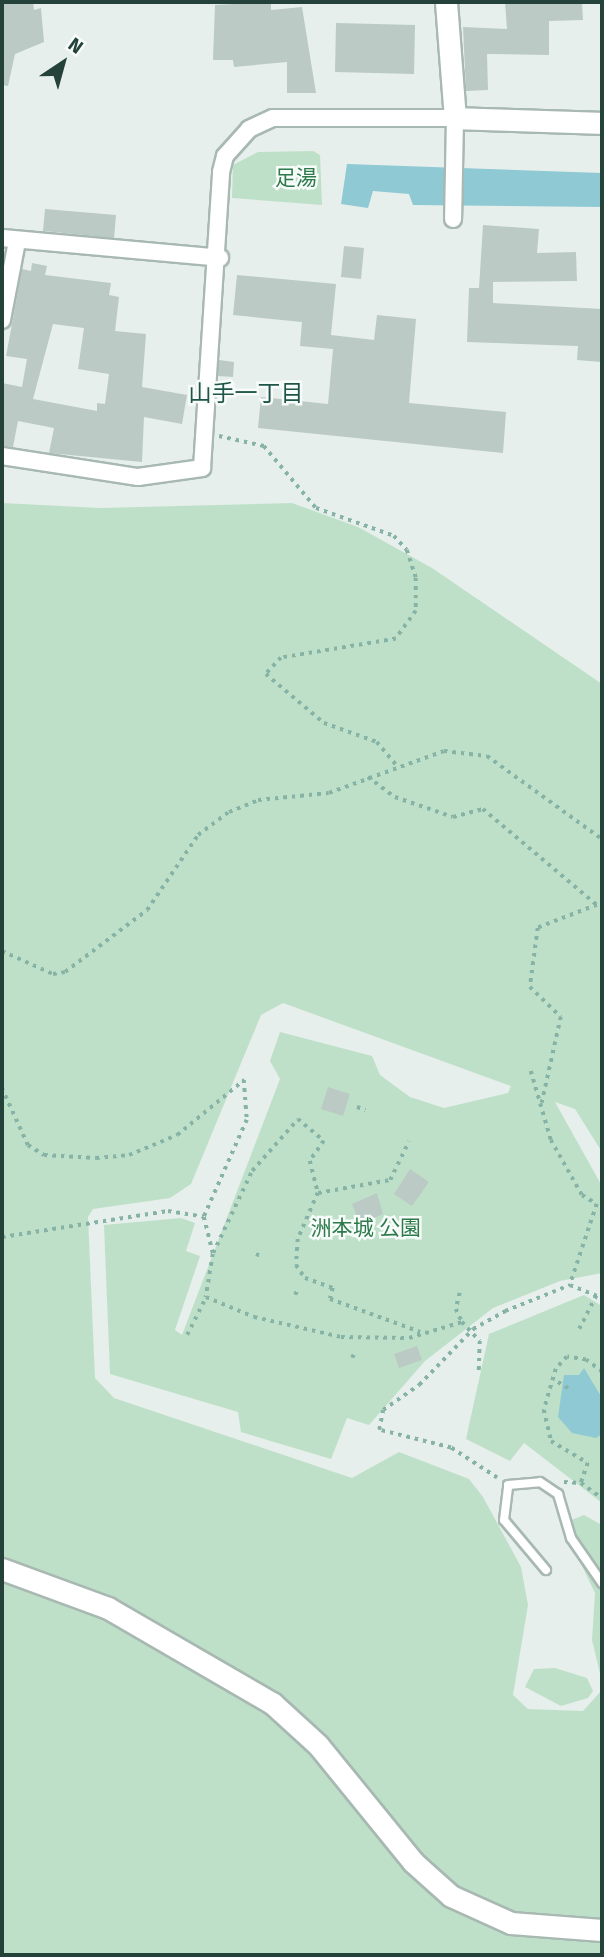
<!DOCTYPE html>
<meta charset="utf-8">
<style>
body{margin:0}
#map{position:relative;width:604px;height:1957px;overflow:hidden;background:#e6efeb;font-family:"Fira Sans","Noto Sans JP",sans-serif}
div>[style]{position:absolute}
.green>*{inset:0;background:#bfe0c8}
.water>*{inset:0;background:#8ec9d4}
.building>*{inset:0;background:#bbcac4}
.path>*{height:3.5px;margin-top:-1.75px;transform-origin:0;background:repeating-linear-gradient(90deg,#86b3a5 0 3.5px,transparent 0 8.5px)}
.roads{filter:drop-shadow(2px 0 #a8b8b2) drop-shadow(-2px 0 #a8b8b2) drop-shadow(0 2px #a8b8b2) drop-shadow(0 -2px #a8b8b2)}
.lane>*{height:8px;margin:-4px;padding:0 4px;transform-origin:4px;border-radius:4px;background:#fff}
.street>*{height:16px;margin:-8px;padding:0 8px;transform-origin:8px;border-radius:8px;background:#fff}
.secondary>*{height:21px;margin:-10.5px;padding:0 10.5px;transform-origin:10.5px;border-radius:10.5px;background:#fff}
span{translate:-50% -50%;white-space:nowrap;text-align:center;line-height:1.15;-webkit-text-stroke:5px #f7fbf9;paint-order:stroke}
.park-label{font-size:21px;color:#2d7a4b}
.neighbourhood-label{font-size:23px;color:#1f5548}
.frame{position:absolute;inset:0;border:4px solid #24423a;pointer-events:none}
.north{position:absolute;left:28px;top:28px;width:70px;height:70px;-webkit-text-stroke:5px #f7fbf9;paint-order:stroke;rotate:36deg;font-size:19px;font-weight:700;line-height:28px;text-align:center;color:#24423a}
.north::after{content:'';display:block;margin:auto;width:24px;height:32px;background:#24423a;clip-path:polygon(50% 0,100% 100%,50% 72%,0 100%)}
</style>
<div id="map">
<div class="green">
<div style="clip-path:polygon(313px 151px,320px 155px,322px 205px,232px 198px,233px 165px,258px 152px)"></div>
<div style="clip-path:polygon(2px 503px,100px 508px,292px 503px,358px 527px,432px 568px,602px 684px,602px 1152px,575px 1109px,555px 1102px,602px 1186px,602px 1273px,560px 1281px,493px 1308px,425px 1361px,369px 1425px,347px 1418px,331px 1459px,241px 1432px,238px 1412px,110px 1374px,104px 1225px,181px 1218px,195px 1223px,186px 1251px,200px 1256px,175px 1330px,182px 1335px,280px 1079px,270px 1061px,280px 1032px,372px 1056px,380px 1075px,410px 1097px,444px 1108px,508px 1093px,511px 1086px,283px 1003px,261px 1015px,191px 1184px,170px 1198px,93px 1209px,88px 1217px,95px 1378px,114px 1398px,352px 1478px,399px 1452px,469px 1479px,483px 1497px,521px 1567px,528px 1605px,513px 1695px,528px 1709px,583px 1711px,602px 1690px,602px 1955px,2px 1955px)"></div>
<div style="clip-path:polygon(584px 1295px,602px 1306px,602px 1503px,524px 1443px,510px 1461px,466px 1439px,489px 1334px)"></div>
<div style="clip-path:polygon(584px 1515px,602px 1525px,602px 1682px,592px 1640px,595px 1593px,562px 1524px)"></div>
<div style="clip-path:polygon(555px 1668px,587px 1678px,593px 1691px,588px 1698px,561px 1706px,525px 1687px,534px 1669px)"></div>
</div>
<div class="water">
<div style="clip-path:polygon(347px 164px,602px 173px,602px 207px,413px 205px,409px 194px,373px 191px,368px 208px,341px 204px)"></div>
<div style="clip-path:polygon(584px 1368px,602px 1398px,602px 1434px,596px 1438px,572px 1433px,558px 1417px,564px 1375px,579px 1375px)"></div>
</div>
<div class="building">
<div style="clip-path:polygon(2px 2px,33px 2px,34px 10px,41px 8px,44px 42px,15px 54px,8px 86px,2px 85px)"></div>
<div style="clip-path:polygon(271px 2px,271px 10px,302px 7px,316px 93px,287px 93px,287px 62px,234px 67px,233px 60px,213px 60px,215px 5px)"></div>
<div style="clip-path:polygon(505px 2px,582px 2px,583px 20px,549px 21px,549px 55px,487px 54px,488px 90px,466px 91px,463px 27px,507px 29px)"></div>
<div style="clip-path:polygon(336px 23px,415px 25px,414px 74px,335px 72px)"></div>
<div style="clip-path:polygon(45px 209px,116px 215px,114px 238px,43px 231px)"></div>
<div style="clip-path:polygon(483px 225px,539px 229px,537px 253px,576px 252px,577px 281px,493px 282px,493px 303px,602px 309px,601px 362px,577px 360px,578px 346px,467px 342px,469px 288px,479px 288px)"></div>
<div style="clip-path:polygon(344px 246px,364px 248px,361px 279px,341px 277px)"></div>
<div style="clip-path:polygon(evenodd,32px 263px,47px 266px,45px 275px,111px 283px,109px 295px,119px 297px,115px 331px,146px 334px,142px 387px,187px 395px,182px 424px,144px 417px,142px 462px,49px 453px,54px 428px,18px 421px,13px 447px,2px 446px,2px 383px,22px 387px,27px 359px,6px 356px,12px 324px,22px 269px,31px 271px,32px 263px,53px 324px,84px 328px,78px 369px,109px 374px,105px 404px,97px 403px,97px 411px,33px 399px,53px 324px)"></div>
<div style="clip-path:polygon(237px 275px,336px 284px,331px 335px,374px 340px,377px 315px,416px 319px,409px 403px,506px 412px,503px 453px,258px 428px,261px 397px,328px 404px,333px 349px,300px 346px,302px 322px,233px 315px)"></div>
<div style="clip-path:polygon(219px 360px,234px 362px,233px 377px,218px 376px)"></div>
<div style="clip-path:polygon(328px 1087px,350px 1094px,343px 1116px,321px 1109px)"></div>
<div style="clip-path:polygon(410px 1169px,429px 1182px,412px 1206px,394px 1194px)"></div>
<div style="clip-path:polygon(377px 1193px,383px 1214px,360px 1224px,352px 1204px)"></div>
<div style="clip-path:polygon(417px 1346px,422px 1360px,399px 1368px,394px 1354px)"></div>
</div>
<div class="path">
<div style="left:219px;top:436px;width:46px;rotate:12.5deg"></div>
<div style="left:264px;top:446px;width:81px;rotate:50deg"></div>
<div style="left:316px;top:508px;width:83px;rotate:19.7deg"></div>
<div style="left:394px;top:536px;width:19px;rotate:47deg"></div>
<div style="left:407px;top:550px;width:29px;rotate:72deg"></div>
<div style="left:416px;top:578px;width:33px;rotate:90deg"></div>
<div style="left:416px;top:611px;width:34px;rotate:126deg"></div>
<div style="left:396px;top:639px;width:117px;rotate:170.6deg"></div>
<div style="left:281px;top:658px;width:22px;rotate:133deg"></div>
<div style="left:266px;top:674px;width:76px;rotate:40.2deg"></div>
<div style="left:324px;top:723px;width:56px;rotate:19.7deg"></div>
<div style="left:377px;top:742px;width:30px;rotate:50deg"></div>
<div style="left:368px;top:777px;width:34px;rotate:37deg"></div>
<div style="left:395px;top:797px;width:61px;rotate:19deg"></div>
<div style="left:453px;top:817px;width:31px;rotate:-15deg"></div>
<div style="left:483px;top:809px;width:149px;rotate:40.1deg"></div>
<div style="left:597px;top:905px;width:63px;rotate:158.7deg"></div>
<div style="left:538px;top:928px;width:60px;rotate:97.7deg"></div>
<div style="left:530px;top:987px;width:43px;rotate:44.1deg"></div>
<div style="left:561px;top:1017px;width:88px;rotate:102.5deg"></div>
<div style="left:2px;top:951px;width:56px;rotate:24.3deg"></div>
<div style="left:53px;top:974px;width:12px;rotate:-9deg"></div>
<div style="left:65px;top:972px;width:103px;rotate:-37.1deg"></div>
<div style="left:147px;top:910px;width:91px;rotate:-55.8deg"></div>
<div style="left:198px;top:835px;width:39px;rotate:-37deg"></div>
<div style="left:229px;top:812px;width:31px;rotate:-22deg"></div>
<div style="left:258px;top:800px;width:71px;rotate:-5.6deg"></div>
<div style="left:329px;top:793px;width:122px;rotate:-20.1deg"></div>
<div style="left:444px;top:751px;width:43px;rotate:6.6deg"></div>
<div style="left:487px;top:756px;width:142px;rotate:35.8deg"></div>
<div style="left:531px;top:1071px;width:72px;rotate:73.8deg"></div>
<div style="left:551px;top:1140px;width:63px;rotate:60.6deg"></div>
<div style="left:582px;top:1195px;width:17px;rotate:31deg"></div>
<div style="left:597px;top:1204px;width:85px;rotate:108.4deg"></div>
<div style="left:2px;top:1088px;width:63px;rotate:65.5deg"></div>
<div style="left:28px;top:1145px;width:19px;rotate:32deg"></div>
<div style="left:44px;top:1155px;width:52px;rotate:3.3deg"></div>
<div style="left:96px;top:1158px;width:33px;rotate:-5deg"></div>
<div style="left:129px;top:1155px;width:52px;rotate:-22.6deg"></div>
<div style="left:177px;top:1135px;width:87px;rotate:-39.4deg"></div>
<div style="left:244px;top:1080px;width:40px;rotate:85.7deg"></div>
<div style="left:247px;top:1120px;width:106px;rotate:113.9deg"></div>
<div style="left:204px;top:1217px;width:38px;rotate:76deg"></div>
<div style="left:213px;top:1254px;width:44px;rotate:99.2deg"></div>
<div style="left:206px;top:1297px;width:52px;rotate:22.6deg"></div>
<div style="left:254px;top:1317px;width:89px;rotate:12.9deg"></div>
<div style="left:341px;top:1337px;width:68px;rotate:0.8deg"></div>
<div style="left:409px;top:1338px;width:55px;rotate:-16.8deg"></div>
<div style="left:462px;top:1322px;width:26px;rotate:47deg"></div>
<div style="left:480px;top:1341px;width:30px;rotate:92deg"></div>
<div style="left:357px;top:1107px;width:9px;rotate:21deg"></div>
<div style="left:318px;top:1193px;width:73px;rotate:-10.2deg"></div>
<div style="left:390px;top:1180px;width:43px;rotate:-64deg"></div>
<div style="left:2px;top:1237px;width:168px;rotate:-8.9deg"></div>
<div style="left:168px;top:1211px;width:36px;rotate:9deg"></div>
<div style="left:213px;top:1253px;width:91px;rotate:-64.6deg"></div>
<div style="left:252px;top:1171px;width:69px;rotate:-48.5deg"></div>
<div style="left:298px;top:1119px;width:34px;rotate:40deg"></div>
<div style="left:324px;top:1141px;width:24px;rotate:125deg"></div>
<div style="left:310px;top:1161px;width:33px;rotate:76deg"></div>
<div style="left:318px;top:1193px;width:50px;rotate:113.5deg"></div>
<div style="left:298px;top:1239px;width:26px;rotate:94deg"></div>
<div style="left:296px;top:1265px;width:16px;rotate:55deg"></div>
<div style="left:305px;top:1278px;width:30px;rotate:20deg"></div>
<div style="left:333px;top:1288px;width:11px;rotate:105deg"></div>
<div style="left:330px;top:1299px;width:96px;rotate:20.1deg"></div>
<div style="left:256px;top:1254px;width:5px;rotate:22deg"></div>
<div style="left:460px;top:1293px;width:16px;rotate:104deg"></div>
<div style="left:456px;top:1309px;width:14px;rotate:65deg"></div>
<div style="left:295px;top:1295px;width:8px;rotate:-67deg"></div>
<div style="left:579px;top:1329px;width:38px;rotate:-63deg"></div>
<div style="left:187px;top:1335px;width:42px;rotate:-63.4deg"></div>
<div style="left:352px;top:1358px;width:5px;rotate:-68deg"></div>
<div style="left:602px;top:1372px;width:20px;rotate:-143deg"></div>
<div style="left:586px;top:1360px;width:19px;rotate:-171deg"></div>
<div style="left:567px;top:1357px;width:16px;rotate:133deg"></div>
<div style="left:556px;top:1369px;width:43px;rotate:106.3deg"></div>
<div style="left:544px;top:1410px;width:32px;rotate:77deg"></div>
<div style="left:551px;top:1441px;width:43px;rotate:30.7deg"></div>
<div style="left:588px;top:1463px;width:21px;rotate:109deg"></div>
<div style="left:581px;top:1483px;width:26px;rotate:36deg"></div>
<div style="left:558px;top:1382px;width:12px;rotate:31deg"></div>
<div style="left:497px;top:1478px;width:55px;rotate:-146.9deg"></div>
<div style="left:451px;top:1448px;width:74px;rotate:-166deg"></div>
<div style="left:379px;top:1430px;width:20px;rotate:-79deg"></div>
<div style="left:383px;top:1410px;width:44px;rotate:-34.8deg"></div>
<div style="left:419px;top:1385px;width:78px;rotate:-46deg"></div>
<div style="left:473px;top:1329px;width:37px;rotate:-29deg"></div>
<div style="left:505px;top:1311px;width:70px;rotate:-21.8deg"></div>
<div style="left:570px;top:1285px;width:35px;rotate:22deg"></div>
<div style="left:564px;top:1482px;width:16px;rotate:4deg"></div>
</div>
<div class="roads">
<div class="lane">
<div style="left:546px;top:1570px;width:65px;rotate:-130deg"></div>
<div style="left:504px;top:1520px;width:35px;rotate:-83deg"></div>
<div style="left:508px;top:1485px;width:32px;rotate:-5deg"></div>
<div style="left:540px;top:1482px;width:22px;rotate:34deg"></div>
<div style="left:558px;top:1494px;width:46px;rotate:73.5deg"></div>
<div style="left:571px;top:1538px;width:55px;rotate:55.4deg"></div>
</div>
<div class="street">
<div style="left:2px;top:238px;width:219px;rotate:5.2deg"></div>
<div style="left:2px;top:320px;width:80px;rotate:-79.2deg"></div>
<div style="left:2px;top:456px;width:138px;rotate:8.8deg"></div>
<div style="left:138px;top:477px;width:65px;rotate:-8deg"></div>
<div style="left:202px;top:468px;width:297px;rotate:-86.3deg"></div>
<div style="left:221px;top:172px;width:16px;rotate:-76deg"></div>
<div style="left:225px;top:156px;width:36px;rotate:-48deg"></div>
<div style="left:249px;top:129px;width:26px;rotate:-25deg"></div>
<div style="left:273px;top:118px;width:182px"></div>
<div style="left:455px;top:118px;width:101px;rotate:91.1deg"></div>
</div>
<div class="secondary">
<div style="left:446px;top:2px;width:116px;rotate:85.6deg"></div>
<div style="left:455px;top:118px;width:147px;rotate:1.9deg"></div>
<div style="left:2px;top:1569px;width:113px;rotate:20.2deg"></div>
<div style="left:108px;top:1608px;width:190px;rotate:30.1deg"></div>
<div style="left:272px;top:1703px;width:62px;rotate:42.4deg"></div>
<div style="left:318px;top:1745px;width:151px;rotate:50.9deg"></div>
<div style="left:413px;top:1862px;width:51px;rotate:41.8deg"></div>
<div style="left:451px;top:1896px;width:66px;rotate:24.2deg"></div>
<div style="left:511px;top:1923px;width:91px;rotate:4.4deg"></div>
</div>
</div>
<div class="park-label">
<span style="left:296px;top:178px">足湯</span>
<span style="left:366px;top:1228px">洲本城 公園</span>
</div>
<div class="neighbourhood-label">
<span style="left:246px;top:393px">山手一丁目</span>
</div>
<div class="frame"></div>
<div class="north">N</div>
</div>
